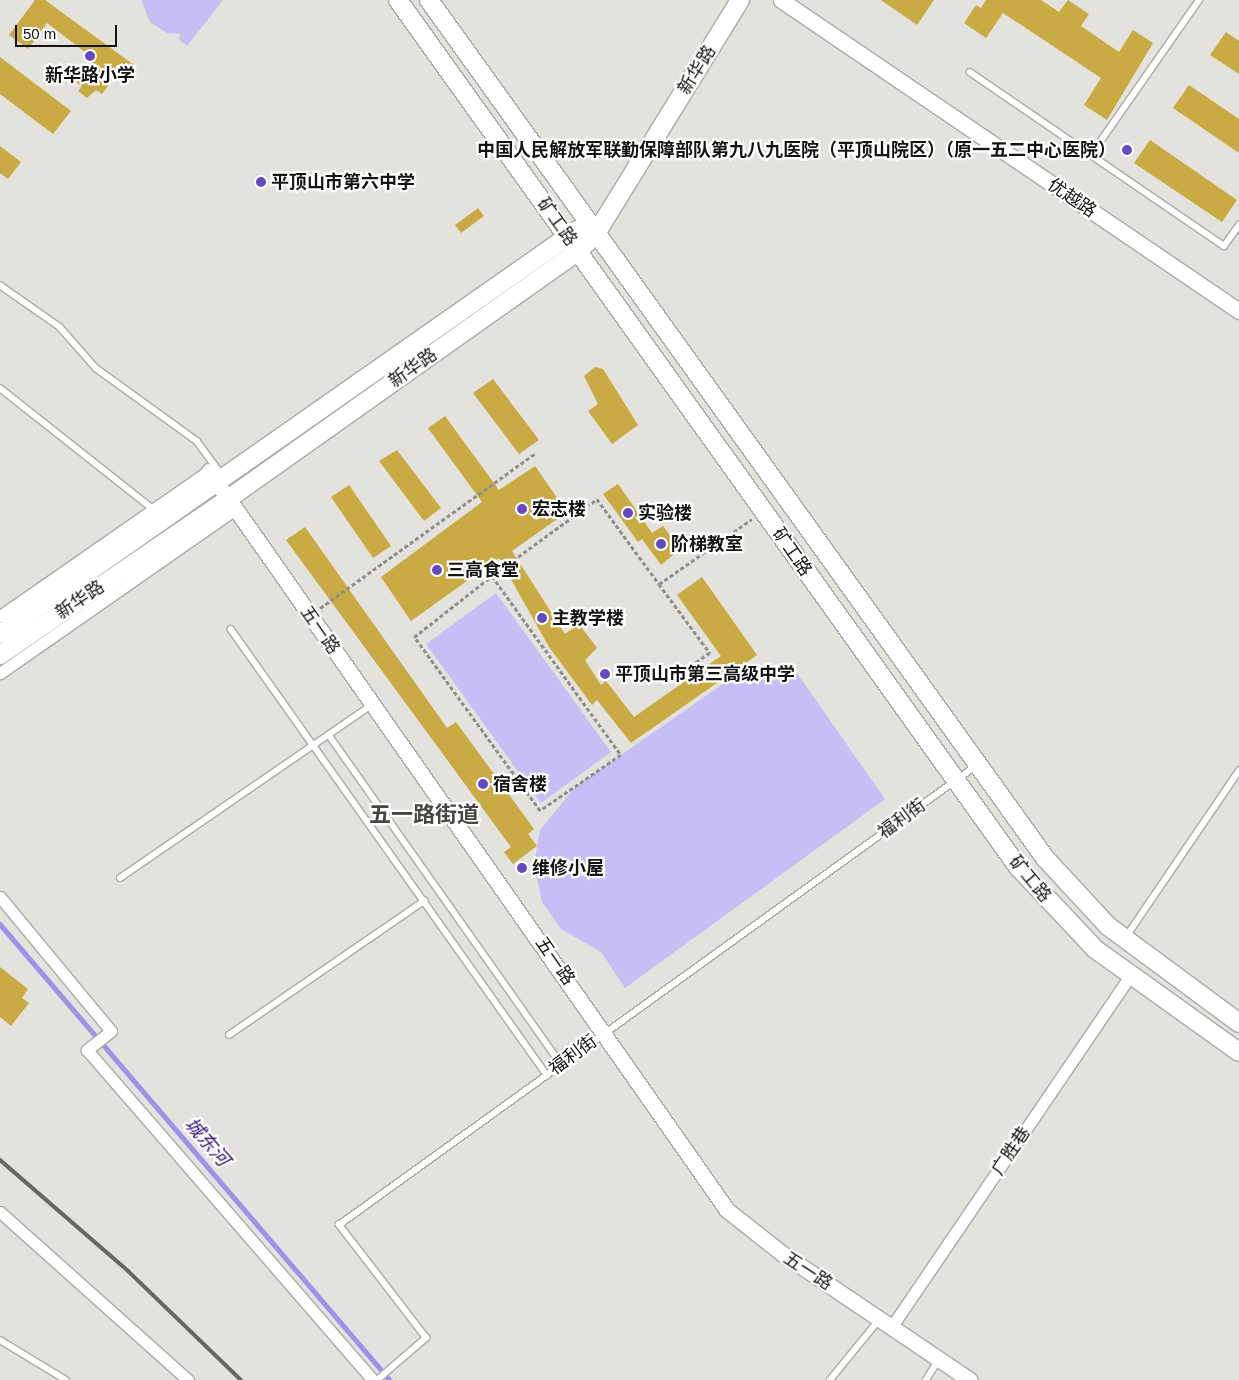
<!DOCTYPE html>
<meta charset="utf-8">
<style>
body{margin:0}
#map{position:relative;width:1239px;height:1380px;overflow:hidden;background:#e3e2dd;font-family:Helvetica,"Noto Sans SC",sans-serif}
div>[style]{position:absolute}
.green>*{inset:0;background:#c5bff5}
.stream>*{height:4.5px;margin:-2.25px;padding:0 2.25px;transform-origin:2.25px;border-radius:2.25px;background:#9e92e8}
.building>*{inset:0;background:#c9aa43}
.path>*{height:2.5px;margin-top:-1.25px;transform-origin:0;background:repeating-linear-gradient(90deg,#8f8e8a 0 4px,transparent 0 6.5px)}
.roads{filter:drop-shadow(1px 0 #acaba6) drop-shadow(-1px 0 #acaba6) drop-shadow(0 1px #acaba6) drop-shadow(0 -1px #acaba6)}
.lane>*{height:5.5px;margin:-2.75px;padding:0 2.75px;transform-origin:2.75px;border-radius:2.75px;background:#fff}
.street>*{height:11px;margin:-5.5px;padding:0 5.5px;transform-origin:5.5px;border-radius:5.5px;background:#fff}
.secondary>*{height:15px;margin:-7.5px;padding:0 7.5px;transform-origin:7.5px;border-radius:7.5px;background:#fff}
.primary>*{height:18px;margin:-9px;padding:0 9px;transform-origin:9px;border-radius:9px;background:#fff}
.rail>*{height:4px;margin:-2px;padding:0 2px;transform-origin:2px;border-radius:2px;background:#676662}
.dots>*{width:14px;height:14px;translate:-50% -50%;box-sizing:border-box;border:2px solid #fff;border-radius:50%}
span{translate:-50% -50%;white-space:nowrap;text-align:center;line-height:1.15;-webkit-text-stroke:4.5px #fff;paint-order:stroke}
.street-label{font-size:18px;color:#151412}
.poi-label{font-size:18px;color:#151412;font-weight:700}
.right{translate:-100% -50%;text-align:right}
.left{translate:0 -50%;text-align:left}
.water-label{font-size:19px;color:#351278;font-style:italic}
.district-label{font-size:22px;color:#474642;font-weight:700}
.scale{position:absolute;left:15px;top:25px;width:102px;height:22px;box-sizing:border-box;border:2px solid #151412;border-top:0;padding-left:6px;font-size:15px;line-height:18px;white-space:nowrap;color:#151412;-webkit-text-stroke:4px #fff;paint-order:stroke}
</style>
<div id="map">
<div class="green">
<div style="clip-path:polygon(141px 0,223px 0,187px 46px,178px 39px,181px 34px,167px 33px,150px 22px)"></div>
<div style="clip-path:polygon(496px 593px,611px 752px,541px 803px,426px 644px)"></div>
<div style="clip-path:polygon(753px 663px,769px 684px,792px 666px,885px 799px,625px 988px,601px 952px,561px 929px,542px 902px,534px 864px,540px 830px,575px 787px)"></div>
</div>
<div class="stream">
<div style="left:0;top:924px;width:600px;rotate:49.46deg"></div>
</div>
<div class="building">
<div style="clip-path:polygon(35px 0,45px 0,134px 65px,122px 81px,115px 76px,102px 94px,96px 90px,87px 98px,78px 91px,82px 86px,76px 82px,94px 59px,47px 23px,28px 49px,9px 35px)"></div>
<div style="clip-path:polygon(881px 0,934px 0,917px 25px)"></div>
<div style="clip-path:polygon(986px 0,1041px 0,1059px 12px,1068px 0,1089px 14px,1081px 26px,1119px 52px,1133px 30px,1153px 43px,1107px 120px,1084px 105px,1101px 78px,1003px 13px,986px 38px,964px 23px,976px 5px,981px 8px)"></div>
<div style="clip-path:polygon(1226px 32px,1239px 41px,1239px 74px,1210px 55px)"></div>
<div style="clip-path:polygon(0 57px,71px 111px,53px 134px,0 94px)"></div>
<div style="clip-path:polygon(1189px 85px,1239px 119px,1239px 153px,1173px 108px)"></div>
<div style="clip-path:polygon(1150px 140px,1237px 200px,1222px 222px,1134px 163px)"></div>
<div style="clip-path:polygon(0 146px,21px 162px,8px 179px,0 173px)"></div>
<div style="clip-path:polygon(478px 208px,484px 216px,461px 233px,455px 225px)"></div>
<div style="clip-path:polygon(595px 367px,603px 369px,638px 425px,612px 444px,588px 411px,598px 404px,584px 376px)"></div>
<div style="clip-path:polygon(493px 379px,539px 440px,519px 454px,473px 393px)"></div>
<div style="clip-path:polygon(445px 416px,499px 490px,535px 466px,567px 512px,512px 551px,565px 634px,579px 624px,597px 648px,585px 660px,601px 685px,606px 681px,634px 717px,721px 656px,677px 595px,702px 577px,757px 655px,631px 743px,597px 700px,592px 705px,549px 647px,499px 558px,411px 621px,381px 577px,482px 502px,428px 428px)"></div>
<div style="clip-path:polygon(397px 450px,441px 508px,424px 521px,379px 461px)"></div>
<div style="clip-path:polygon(618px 484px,652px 533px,663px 526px,680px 549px,661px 565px,642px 539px,638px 542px,603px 494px)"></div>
<div style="clip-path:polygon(349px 485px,391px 546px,373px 558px,331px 497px)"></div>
<div style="clip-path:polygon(305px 527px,447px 728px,456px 722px,534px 829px,528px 834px,537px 846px,513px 864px,504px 852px,511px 847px,286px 540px)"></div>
<div style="clip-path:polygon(0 967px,28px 989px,22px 998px,29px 1003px,11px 1026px,0 1017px)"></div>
</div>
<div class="path">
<div style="left:492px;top:576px;width:221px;rotate:54.2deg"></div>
<div style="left:621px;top:755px;width:98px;rotate:145.3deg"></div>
<div style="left:540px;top:811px;width:215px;rotate:-125.9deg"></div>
<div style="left:414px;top:637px;width:105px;rotate:-38.1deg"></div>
<div style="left:497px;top:572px;width:124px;rotate:-36.1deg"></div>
<div style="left:597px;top:499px;width:105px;rotate:53.9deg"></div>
<div style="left:659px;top:584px;width:113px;rotate:-35deg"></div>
<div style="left:659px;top:584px;width:86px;rotate:53.5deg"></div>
<div style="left:710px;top:653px;width:46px;rotate:145.6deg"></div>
<div style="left:320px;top:608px;width:264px;rotate:-35.7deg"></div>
</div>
<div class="roads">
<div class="lane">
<div style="left:970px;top:72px;width:308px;rotate:34.4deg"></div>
<div style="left:1224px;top:246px;width:26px;rotate:-54deg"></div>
<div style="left:1091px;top:155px;width:189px;rotate:-55.1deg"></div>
<div style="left:0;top:285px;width:73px;rotate:35deg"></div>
<div style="left:60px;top:327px;width:55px;rotate:48.7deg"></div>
<div style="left:96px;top:368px;width:125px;rotate:35.9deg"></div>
<div style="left:197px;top:441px;width:42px;rotate:53.7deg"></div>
<div style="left:0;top:388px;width:195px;rotate:38.3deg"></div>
<div style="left:231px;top:629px;width:547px;rotate:54.68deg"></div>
<div style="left:329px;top:735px;width:403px;rotate:54.8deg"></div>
<div style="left:120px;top:878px;width:306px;rotate:-34.5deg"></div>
<div style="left:1126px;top:937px;width:201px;rotate:-55.8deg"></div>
<div style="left:229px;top:1035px;width:237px;rotate:-34.5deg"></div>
<div style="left:0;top:1340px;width:77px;rotate:31.2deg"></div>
<div style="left:377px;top:1380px;width:65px;rotate:-40.6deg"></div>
<div style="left:426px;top:1338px;width:143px;rotate:-127.6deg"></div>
<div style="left:339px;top:1225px;width:785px;rotate:-35.78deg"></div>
<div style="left:830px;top:1380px;width:77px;rotate:-50.8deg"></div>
<div style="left:926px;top:1380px;width:22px;rotate:-58deg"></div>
</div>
<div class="street">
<div style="left:0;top:616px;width:254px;rotate:-34.8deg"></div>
<div style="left:0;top:673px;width:287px;rotate:-34.9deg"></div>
<div style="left:0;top:897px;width:174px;rotate:50.4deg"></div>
<div style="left:111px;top:1031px;width:31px;rotate:142deg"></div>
<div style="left:87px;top:1050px;width:437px;rotate:49.1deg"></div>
<div style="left:0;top:1212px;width:252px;rotate:41.8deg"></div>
<div style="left:892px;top:1326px;width:423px;rotate:-55.8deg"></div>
</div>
<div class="secondary">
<div style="left:781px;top:0;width:554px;rotate:34.18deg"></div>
<div style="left:209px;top:471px;width:902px;rotate:54.97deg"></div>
<div style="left:727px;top:1210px;width:71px;rotate:38.2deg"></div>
<div style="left:783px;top:1254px;width:225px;rotate:34deg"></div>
</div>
<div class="primary">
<div style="left:398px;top:0;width:1066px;rotate:54.43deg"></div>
<div style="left:1018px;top:867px;width:112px;rotate:46.8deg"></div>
<div style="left:1095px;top:949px;width:177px;rotate:35.6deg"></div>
<div style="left:429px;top:0;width:1056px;rotate:54.32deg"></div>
<div style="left:1045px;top:858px;width:93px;rotate:47.2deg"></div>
<div style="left:1108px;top:926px;width:163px;rotate:36.5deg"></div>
<div style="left:0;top:634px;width:704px;rotate:-35deg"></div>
<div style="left:0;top:655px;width:276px;rotate:-34.4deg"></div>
<div style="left:228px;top:499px;width:429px;rotate:-35.3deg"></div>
<div style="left:578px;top:251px;width:23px;rotate:-43deg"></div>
<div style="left:595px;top:235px;width:276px;rotate:-58.3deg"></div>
</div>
</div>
<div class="rail">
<div style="left:0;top:1160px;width:169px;rotate:40.9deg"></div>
<div style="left:128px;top:1271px;width:157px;rotate:44deg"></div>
</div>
<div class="dots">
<div style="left:90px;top:56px;background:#6648c1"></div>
<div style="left:1127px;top:150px;background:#6648c1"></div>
<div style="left:261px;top:182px;background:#6648c1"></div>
<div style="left:522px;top:509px;background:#6648c1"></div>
<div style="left:628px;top:513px;background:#6648c1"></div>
<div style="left:661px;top:544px;background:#6648c1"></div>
<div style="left:437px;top:570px;background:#6648c1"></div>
<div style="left:542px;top:618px;background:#6648c1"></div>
<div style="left:605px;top:674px;background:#6648c1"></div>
<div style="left:483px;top:784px;background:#6648c1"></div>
<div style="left:522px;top:868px;background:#6648c1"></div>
</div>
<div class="street-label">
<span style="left:697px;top:70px;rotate:-58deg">新华路</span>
<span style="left:1072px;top:198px;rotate:34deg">优越路</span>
<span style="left:557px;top:222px;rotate:54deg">矿工路</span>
<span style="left:413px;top:368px;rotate:-35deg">新华路</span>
<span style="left:792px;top:552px;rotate:55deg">矿工路</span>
<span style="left:80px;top:600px;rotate:-34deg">新华路</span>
<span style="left:320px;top:630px;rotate:55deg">五一路</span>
<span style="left:902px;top:819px;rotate:-36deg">福利街</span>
<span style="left:1030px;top:879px;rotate:50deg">矿工路</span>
<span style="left:555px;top:961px;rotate:55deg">五一路</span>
<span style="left:573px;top:1055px;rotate:-36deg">福利街</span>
<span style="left:1011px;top:1151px;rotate:-56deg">广胜巷</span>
<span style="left:808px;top:1271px;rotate:33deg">五一路</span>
</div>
<div class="poi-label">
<span style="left:90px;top:75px">新华路小学</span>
<span class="right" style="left:1116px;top:150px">中国人民解放军联勤保障部队第九八九医院（平顶山院区）（原一五二中心医院）</span>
<span class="left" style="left:271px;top:182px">平顶山市第六中学</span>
<span class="left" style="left:532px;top:509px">宏志楼</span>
<span class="left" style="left:638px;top:513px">实验楼</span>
<span class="left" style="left:671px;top:544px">阶梯教室</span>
<span class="left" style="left:447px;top:570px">三高食堂</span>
<span class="left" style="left:552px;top:618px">主教学楼</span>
<span class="left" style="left:615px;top:674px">平顶山市第三高级中学</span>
<span class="left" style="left:493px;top:784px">宿舍楼</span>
<span class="left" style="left:532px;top:868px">维修小屋</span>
</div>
<div class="water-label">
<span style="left:207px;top:1142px;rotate:49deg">城东河</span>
</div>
<div class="district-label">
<span style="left:424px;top:815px">五一路街道</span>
</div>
<div class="scale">50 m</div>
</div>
